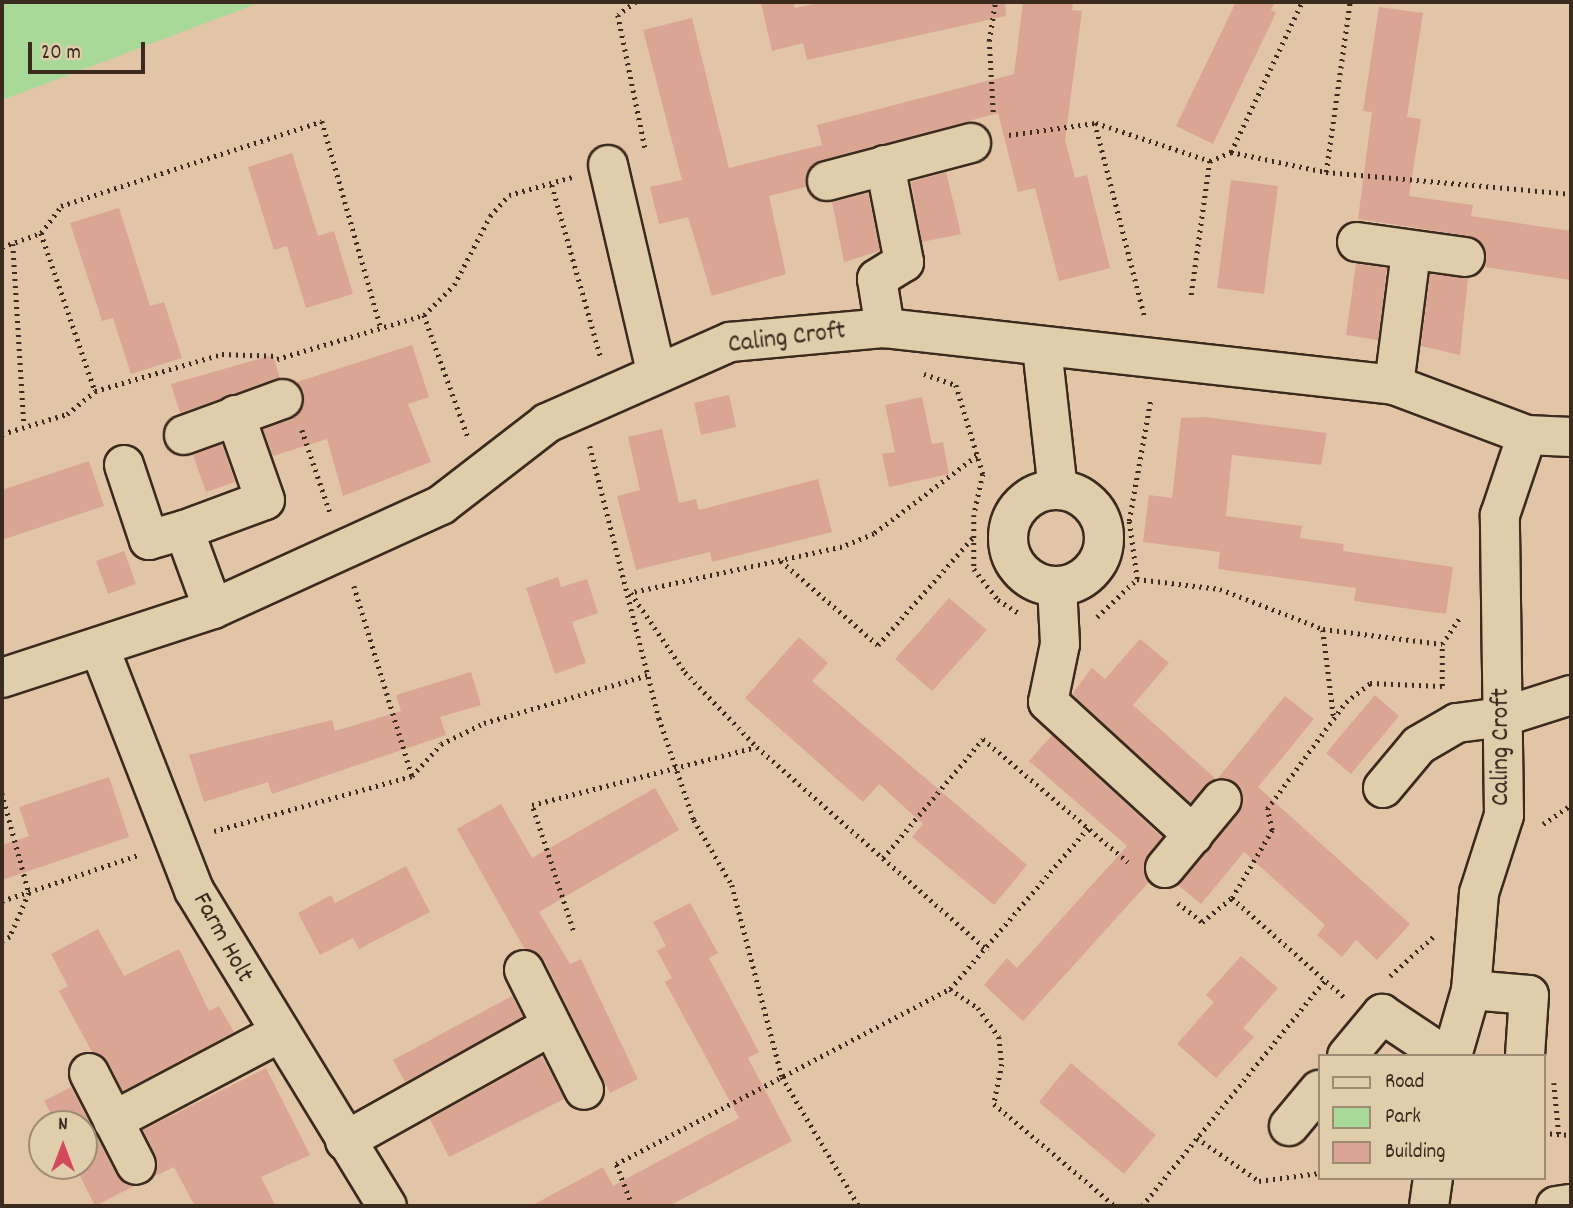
<!DOCTYPE html>
<style>
body{margin:0}
#map{position:relative;width:1573px;height:1208px;overflow:hidden;background:#e2c5a7;font-family:Dekko,sans-serif}
div>[style]{position:absolute}
.green>*{inset:0;background:#a9d999}
.building>*{inset:0;background:#daa693}
.path>*{height:4.5px;margin-top:-2.25px;transform-origin:0;background:repeating-linear-gradient(90deg,#3b2a1e 0 2px,transparent 0 7px)}
.roads{filter:drop-shadow(2px 0 #3b2a1e) drop-shadow(-2px 0 #3b2a1e) drop-shadow(0 2px #3b2a1e) drop-shadow(0 -2px #3b2a1e)}
.minor>*{height:38px;margin:-19px;padding:0 19px;transform-origin:19px;border-radius:19px;background:#dfcdab}
.minor>.ring{margin:-19px;padding:0;box-sizing:content-box;background:none;border:38px solid #dfcdab;border-radius:50%}
span{translate:-50% -50%;white-space:nowrap;text-align:center;line-height:1.15;-webkit-text-stroke:7px #dfcdab;paint-order:stroke}
.street-label{font-size:26px;color:#3b2a1e}
.frame{position:absolute;inset:0;border:4px solid #3b2a1e;pointer-events:none}
.legend{position:absolute;left:1318px;top:1054px;width:228px;height:126px;box-sizing:border-box;background:#dfcdab;border:2px solid #9d8c73;margin:0;padding:9px 12px;list-style:none;font-size:21px;color:#3b2a1e}
.legend li{display:flex;align-items:center;gap:14px;height:35px}
.legend b{width:35px;border:2px solid #9d8c73}
.north{position:absolute;left:28px;top:1110px;width:70px;height:70px;box-sizing:border-box;background:#dfcdab;border:2px solid #9d8c73;border-radius:50%;rotate:0deg;font-size:19px;font-weight:700;line-height:28px;text-align:center;color:#3b2a1e}
.north::after{content:'';display:block;margin:auto;width:24px;height:32px;background:#d1495b;clip-path:polygon(50% 0,100% 100%,50% 72%,0 100%)}
.scale{position:absolute;left:28px;top:42px;width:117px;height:32px;box-sizing:border-box;border:4px solid #3b2a1e;border-top:0;padding-left:9px;font-size:21px;line-height:24px;white-space:nowrap;color:#3b2a1e;-webkit-text-stroke:5px #dfcdab;paint-order:stroke}
</style>
<div id="map">
<div class="green">
<div style="clip-path:polygon(2px 2px,261px 2px,2px 100px)"></div>
</div>
<div class="building">
<div style="clip-path:polygon(761px 2px,793px 2px,795px 8px,824px 2px,1005px 2px,1006px 16px,807px 60px,803px 43px,772px 51px)"></div>
<div style="clip-path:polygon(1023px 2px,1073px 2px,1072px 10px,1082px 11px,1065px 140px,1075px 178px,1087px 175px,1110px 268px,1059px 281px,1035px 188px,1018px 192px,998px 113px,812px 165px,806px 187px,769px 196px,786px 274px,712px 296px,688px 217px,659px 224px,650px 187px,682px 180px,643px 30px,692px 18px,729px 168px,822px 145px,817px 125px,1014px 74px)"></div>
<div style="clip-path:polygon(1236px 2px,1275px 2px,1271px 10px,1276px 13px,1213px 144px,1176px 126px)"></div>
<div style="clip-path:polygon(1379px 7px,1423px 13px,1407px 117px,1421px 119px,1409px 196px,1473px 205px,1471px 216px,1571px 231px,1571px 280px,1484px 267px,1485px 248px,1469px 236px,1358px 219px,1372px 112px,1363px 111px)"></div>
<div style="clip-path:polygon(292px 153px,318px 236px,334px 231px,353px 294px,306px 308px,287px 246px,274px 250px,248px 167px)"></div>
<div style="clip-path:polygon(946px 172px,961px 234px,922px 242px,911px 182px)"></div>
<div style="clip-path:polygon(1231px 180px,1278px 186px,1264px 294px,1217px 288px)"></div>
<div style="clip-path:polygon(868px 193px,880px 251px,844px 262px,832px 202px)"></div>
<div style="clip-path:polygon(119px 208px,150px 306px,164px 302px,182px 358px,131px 374px,113px 318px,102px 321px,70px 223px)"></div>
<div style="clip-path:polygon(1356px 264px,1387px 268px,1378px 340px,1346px 335px)"></div>
<div style="clip-path:polygon(1430px 274px,1468px 278px,1460px 355px,1421px 346px)"></div>
<div style="clip-path:polygon(412px 345px,429px 397px,408px 404px,431px 462px,343px 496px,327px 439px,273px 456px,263px 429px,300px 412px,304px 392px,297px 382px)"></div>
<div style="clip-path:polygon(273px 355px,280px 378px,180px 413px,171px 384px)"></div>
<div style="clip-path:polygon(729px 395px,736px 427px,701px 435px,694px 403px)"></div>
<div style="clip-path:polygon(922px 397px,932px 444px,943px 442px,949px 474px,889px 487px,882px 454px,895px 452px,885px 405px)"></div>
<div style="clip-path:polygon(1206px 417px,1327px 433px,1321px 465px,1232px 455px,1226px 516px,1302px 526px,1300px 538px,1344px 544px,1343px 551px,1453px 567px,1446px 614px,1354px 601px,1356px 588px,1218px 569px,1220px 552px,1143px 542px,1149px 495px,1172px 498px,1181px 418px)"></div>
<div style="clip-path:polygon(662px 429px,679px 503px,696px 499px,699px 510px,818px 479px,832px 532px,712px 562px,710px 552px,636px 570px,617px 496px,640px 490px,628px 437px)"></div>
<div style="clip-path:polygon(222px 444px,235px 482px,206px 492px,193px 455px)"></div>
<div style="clip-path:polygon(89px 461px,104px 506px,2px 540px,2px 490px)"></div>
<div style="clip-path:polygon(124px 551px,136px 584px,108px 594px,96px 561px)"></div>
<div style="clip-path:polygon(558px 577px,561px 587px,587px 579px,598px 613px,572px 622px,586px 663px,555px 674px,526px 588px)"></div>
<div style="clip-path:polygon(949px 598px,987px 630px,932px 691px,895px 659px)"></div>
<div style="clip-path:polygon(799px 637px,828px 663px,812px 681px,1027px 865px,994px 905px,912px 837px,923px 824px,879px 784px,863px 802px,745px 698px)"></div>
<div style="clip-path:polygon(1140px 639px,1169px 663px,1133px 705px,1215px 778px,1190px 803px,1072px 694px,1092px 668px,1105px 679px)"></div>
<div style="clip-path:polygon(471px 672px,481px 705px,440px 717px,446px 735px,272px 794px,268px 782px,204px 802px,189px 755px,332px 720px,335px 731px,401px 711px,396px 695px)"></div>
<div style="clip-path:polygon(1375px 695px,1399px 716px,1351px 774px,1326px 753px)"></div>
<div style="clip-path:polygon(1285px 696px,1314px 719px,1258px 787px,1410px 924px,1377px 960px,1356px 940px,1342px 957px,1317px 935px,1325px 925px,1244px 852px,1201px 904px,1178px 885px,1243px 803px,1236px 783px,1218px 778px)"></div>
<div style="clip-path:polygon(1052px 735px,1162px 837px,1144px 864px,1149px 882px,1023px 1021px,984px 985px,1007px 958px,1017px 968px,1127px 846px,1029px 761px)"></div>
<div style="clip-path:polygon(109px 777px,129px 837px,2px 880px,2px 845px,29px 836px,19px 807px)"></div>
<div style="clip-path:polygon(655px 788px,679px 830px,539px 912px,570px 964px,581px 959px,638px 1079px,610px 1093px,544px 960px,524px 948px,457px 829px,501px 804px,532px 858px)"></div>
<div style="clip-path:polygon(406px 866px,430px 912px,359px 949px,353px 938px,320px 955px,298px 913px,331px 895px,335px 903px)"></div>
<div style="clip-path:polygon(690px 903px,718px 953px,709px 958px,759px 1052px,748px 1058px,792px 1141px,669px 1206px,531px 1206px,603px 1167px,613px 1186px,739px 1118px,665px 982px,672px 978px,657px 951px,666px 946px,653px 922px)"></div>
<div style="clip-path:polygon(98px 929px,124px 976px,179px 949px,209px 1011px,219px 1006px,234px 1032px,123px 1091px,108px 1062px,92px 1052px,59px 991px,68px 986px,51px 954px)"></div>
<div style="clip-path:polygon(1241px 956px,1278px 988px,1243px 1028px,1254px 1037px,1216px 1078px,1177px 1044px,1214px 1002px,1206px 995px)"></div>
<div style="clip-path:polygon(512px 996px,523px 1017px,405px 1082px,393px 1060px)"></div>
<div style="clip-path:polygon(542px 1056px,564px 1099px,449px 1157px,430px 1119px)"></div>
<div style="clip-path:polygon(1071px 1063px,1156px 1135px,1124px 1174px,1039px 1102px)"></div>
<div style="clip-path:polygon(266px 1068px,310px 1155px,261px 1177px,276px 1206px,195px 1206px,174px 1167px,155px 1176px,156px 1156px,143px 1130px)"></div>
<div style="clip-path:polygon(71px 1087px,117px 1175px,134px 1186px,95px 1206px,75px 1166px,84px 1166px,84px 1124px,57px 1124px,44px 1101px)"></div>
</div>
<div class="path">
<div style="left:636px;top:2px;width:22px;rotate:144deg"></div>
<div style="left:618px;top:15px;width:136px;rotate:78.5deg"></div>
<div style="left:993px;top:112px;width:71px;rotate:-93.2deg"></div>
<div style="left:989px;top:41px;width:39px;rotate:-81deg"></div>
<div style="left:1096px;top:123px;width:120px;rotate:18.4deg"></div>
<div style="left:1210px;top:161px;width:138px;rotate:97.9deg"></div>
<div style="left:1009px;top:135px;width:87px;rotate:-7.9deg"></div>
<div style="left:1095px;top:123px;width:201px;rotate:75.6deg"></div>
<div style="left:1231px;top:152px;width:97px;rotate:11.9deg"></div>
<div style="left:1326px;top:172px;width:246px;rotate:5.1deg"></div>
<div style="left:1210px;top:161px;width:23px;rotate:-23deg"></div>
<div style="left:1231px;top:152px;width:166px;rotate:-64.7deg"></div>
<div style="left:1326px;top:172px;width:172px;rotate:-82deg"></div>
<div style="left:552px;top:185px;width:180px;rotate:74.2deg"></div>
<div style="left:41px;top:233px;width:167px;rotate:71.1deg"></div>
<div style="left:13px;top:244px;width:182px;rotate:86.5deg"></div>
<div style="left:2px;top:247px;width:41px;rotate:-19.7deg"></div>
<div style="left:41px;top:233px;width:34px;rotate:-53deg"></div>
<div style="left:61px;top:206px;width:274px;rotate:-18deg"></div>
<div style="left:322px;top:121px;width:215px;rotate:74.1deg"></div>
<div style="left:424px;top:315px;width:130px;rotate:70.2deg"></div>
<div style="left:277px;top:359px;width:153px;rotate:-16.7deg"></div>
<div style="left:424px;top:315px;width:42px;rotate:-45deg"></div>
<div style="left:454px;top:285px;width:78px;rotate:-62.4deg"></div>
<div style="left:490px;top:216px;width:28px;rotate:-48deg"></div>
<div style="left:509px;top:195px;width:66px;rotate:-15.9deg"></div>
<div style="left:924px;top:374px;width:34px;rotate:19deg"></div>
<div style="left:956px;top:385px;width:93px;rotate:73.1deg"></div>
<div style="left:983px;top:474px;width:42px;rotate:102.4deg"></div>
<div style="left:974px;top:515px;width:54px;rotate:90deg"></div>
<div style="left:974px;top:569px;width:39px;rotate:52deg"></div>
<div style="left:998px;top:600px;width:26px;rotate:32deg"></div>
<div style="left:302px;top:430px;width:90px;rotate:71.2deg"></div>
<div style="left:2px;top:434px;width:68px;rotate:-17.1deg"></div>
<div style="left:67px;top:414px;width:36px;rotate:-39deg"></div>
<div style="left:95px;top:391px;width:132px;rotate:-16.2deg"></div>
<div style="left:222px;top:354px;width:56px;rotate:2deg"></div>
<div style="left:590px;top:446px;width:281px;rotate:75.8deg"></div>
<div style="left:659px;top:718px;width:108px;rotate:71.1deg"></div>
<div style="left:694px;top:820px;width:75px;rotate:59.7deg"></div>
<div style="left:732px;top:885px;width:198px;rotate:75.4deg"></div>
<div style="left:782px;top:1077px;width:150px;rotate:59.2deg"></div>
<div style="left:977px;top:456px;width:129px;rotate:142.9deg"></div>
<div style="left:874px;top:534px;width:35px;rotate:158deg"></div>
<div style="left:842px;top:547px;width:216px;rotate:167.7deg"></div>
<div style="left:631px;top:593px;width:96px;rotate:55.6deg"></div>
<div style="left:685px;top:672px;width:104px;rotate:46.2deg"></div>
<div style="left:757px;top:747px;width:308px;rotate:41.4deg"></div>
<div style="left:781px;top:561px;width:128px;rotate:40.9deg"></div>
<div style="left:878px;top:645px;width:145px;rotate:-48.6deg"></div>
<div style="left:1137px;top:579px;width:59px;rotate:-97.9deg"></div>
<div style="left:1129px;top:521px;width:125px;rotate:-79.9deg"></div>
<div style="left:354px;top:586px;width:199px;rotate:73deg"></div>
<div style="left:1097px;top:617px;width:55px;rotate:-43.5deg"></div>
<div style="left:1137px;top:579px;width:84px;rotate:6.9deg"></div>
<div style="left:1220px;top:589px;width:110px;rotate:21.2deg"></div>
<div style="left:1323px;top:629px;width:120px;rotate:7.2deg"></div>
<div style="left:1442px;top:644px;width:34px;rotate:-56deg"></div>
<div style="left:1323px;top:630px;width:90px;rotate:83deg"></div>
<div style="left:2px;top:793px;width:104px;rotate:74.9deg"></div>
<div style="left:29px;top:893px;width:48px;rotate:113.4deg"></div>
<div style="left:10px;top:937px;width:9px;rotate:153deg"></div>
<div style="left:1543px;top:824px;width:34px;rotate:-34deg"></div>
<div style="left:214px;top:831px;width:205px;rotate:-15.5deg"></div>
<div style="left:412px;top:776px;width:43px;rotate:-47.8deg"></div>
<div style="left:441px;top:744px;width:48px;rotate:-26deg"></div>
<div style="left:484px;top:723px;width:171px;rotate:-16.3deg"></div>
<div style="left:883px;top:858px;width:155px;rotate:-50deg"></div>
<div style="left:983px;top:739px;width:190px;rotate:40.3deg"></div>
<div style="left:1232px;top:898px;width:151px;rotate:41.5deg"></div>
<div style="left:2px;top:901px;width:145px;rotate:-18.6deg"></div>
<div style="left:1178px;top:903px;width:31px;rotate:38deg"></div>
<div style="left:1202px;top:922px;width:38px;rotate:-39deg"></div>
<div style="left:1232px;top:898px;width:79px;rotate:-59.5deg"></div>
<div style="left:1272px;top:830px;width:22px;rotate:-103deg"></div>
<div style="left:1267px;top:809px;width:133px;rotate:-53.6deg"></div>
<div style="left:1346px;top:702px;width:31px;rotate:-38deg"></div>
<div style="left:1370px;top:683px;width:72px;rotate:2.4deg"></div>
<div style="left:1442px;top:686px;width:42px;rotate:-90deg"></div>
<div style="left:573px;top:930px;width:132px;rotate:-108.2deg"></div>
<div style="left:532px;top:805px;width:231px;rotate:-14.5deg"></div>
<div style="left:1390px;top:976px;width:61px;rotate:-42.3deg"></div>
<div style="left:950px;top:989px;width:34px;rotate:34deg"></div>
<div style="left:978px;top:1008px;width:36px;rotate:54deg"></div>
<div style="left:999px;top:1037px;width:27px;rotate:84deg"></div>
<div style="left:1002px;top:1064px;width:41px;rotate:101.3deg"></div>
<div style="left:994px;top:1104px;width:158px;rotate:40.1deg"></div>
<div style="left:1554px;top:1083px;width:52px;rotate:84.5deg"></div>
<div style="left:1543px;top:1133px;width:28px;rotate:4deg"></div>
<div style="left:1197px;top:1138px;width:75px;rotate:34.7deg"></div>
<div style="left:1259px;top:1181px;width:61px;rotate:-7.6deg"></div>
<div style="left:632px;top:1206px;width:45px;rotate:-110.9deg"></div>
<div style="left:616px;top:1164px;width:377px;rotate:-27.7deg"></div>
<div style="left:950px;top:989px;width:212px;rotate:-49.4deg"></div>
<div style="left:1142px;top:1206px;width:291px;rotate:-51deg"></div>
</div>
<div class="roads">
<div class="minor">
<div style="left:608px;top:165px;width:212px;rotate:76.9deg"></div>
<div style="left:885px;top:165px;width:99px;rotate:78.9deg"></div>
<div style="left:904px;top:262px;width:32px;rotate:148deg"></div>
<div style="left:877px;top:279px;width:50px;rotate:80.7deg"></div>
<div style="left:827px;top:181px;width:149px;rotate:-14.8deg"></div>
<div style="left:1357px;top:242px;width:109px;rotate:7.9deg"></div>
<div style="left:1042px;top:348px;width:143px;rotate:83.6deg"></div>
<div style="left:1394px;top:385px;width:133px;rotate:-82.7deg"></div>
<div style="left:184px;top:435px;width:105px;rotate:-20deg"></div>
<div style="left:124px;top:465px;width:79px;rotate:71.6deg"></div>
<div style="left:149px;top:540px;width:36px;rotate:-16deg"></div>
<div style="left:184px;top:530px;width:84px;rotate:69.8deg"></div>
<div class="ring" style="left:1008px;top:490px;width:58px;height:58px"></div>
<div style="left:184px;top:530px;width:86px;rotate:-20.3deg"></div>
<div style="left:265px;top:500px;width:90px;rotate:-109.4deg"></div>
<div style="left:1057px;top:586px;width:58px;rotate:87deg"></div>
<div style="left:1060px;top:644px;width:59px;rotate:101.7deg"></div>
<div style="left:1048px;top:702px;width:197px;rotate:42.5deg"></div>
<div style="left:100px;top:649px;width:259px;rotate:68.7deg"></div>
<div style="left:194px;top:890px;width:370px;rotate:58.6deg"></div>
<div style="left:2px;top:678px;width:222px;rotate:-18.1deg"></div>
<div style="left:213px;top:609px;width:251px;rotate:-24.5deg"></div>
<div style="left:441px;top:505px;width:134px;rotate:-37.7deg"></div>
<div style="left:547px;top:423px;width:200px;rotate:-23.9deg"></div>
<div style="left:730px;top:342px;width:156px;rotate:-5.2deg"></div>
<div style="left:885px;top:328px;width:512px;rotate:6.39deg"></div>
<div style="left:1394px;top:385px;width:142px;rotate:20.6deg"></div>
<div style="left:1527px;top:435px;width:44px;rotate:2.6deg"></div>
<div style="left:1383px;top:788px;width:56px;rotate:-50.1deg"></div>
<div style="left:1419px;top:745px;width:44px;rotate:-30.1deg"></div>
<div style="left:1457px;top:723px;width:45px;rotate:-7.6deg"></div>
<div style="left:1502px;top:717px;width:72px;rotate:-17.7deg"></div>
<div style="left:1165px;top:868px;width:89px;rotate:-50.4deg"></div>
<div style="left:524px;top:970px;width:134px;rotate:63.4deg"></div>
<div style="left:1471px;top:990px;width:58px;rotate:4.9deg"></div>
<div style="left:1529px;top:995px;width:61px;rotate:93.8deg"></div>
<div style="left:1347px;top:1056px;width:55px;rotate:-50.2deg"></div>
<div style="left:1382px;top:1014px;width:76px;rotate:33.7deg"></div>
<div style="left:1452px;top:1056px;width:69px;rotate:-73.9deg"></div>
<div style="left:1471px;top:990px;width:97px;rotate:-85.3deg"></div>
<div style="left:1479px;top:893px;width:82px;rotate:-72.2deg"></div>
<div style="left:1504px;top:815px;width:300px;rotate:-90.8deg"></div>
<div style="left:1500px;top:515px;width:84px;rotate:-71.4deg"></div>
<div style="left:89px;top:1073px;width:103px;rotate:62.9deg"></div>
<div style="left:113px;top:1121px;width:186px;rotate:-27.9deg"></div>
<div style="left:1289px;top:1126px;width:47px;rotate:-50.2deg"></div>
<div style="left:345px;top:1141px;width:236px;rotate:-29.2deg"></div>
<div style="left:1429px;top:1206px;width:28px;rotate:-82deg"></div>
<div style="left:1556px;top:1206px;width:15px;rotate:-8deg"></div>
</div>
</div>
<div class="street-label">
<span style="left:787px;top:339px;rotate:-7deg">Caling Croft</span>
<span style="left:1502px;top:747px;rotate:-90deg">Caling Croft</span>
<span style="left:222px;top:938px;rotate:61deg">Farm Holt</span>
</div>
<div class="frame"></div>
<ul class="legend">
<li><b style="height:9px;background:#dfcdab"></b>Road</li>
<li><b style="height:19px;background:#a9d999"></b>Park</li>
<li><b style="height:19px;background:#daa693"></b>Building</li>
</ul>
<div class="north">N</div>
<div class="scale">20 m</div>
</div>
